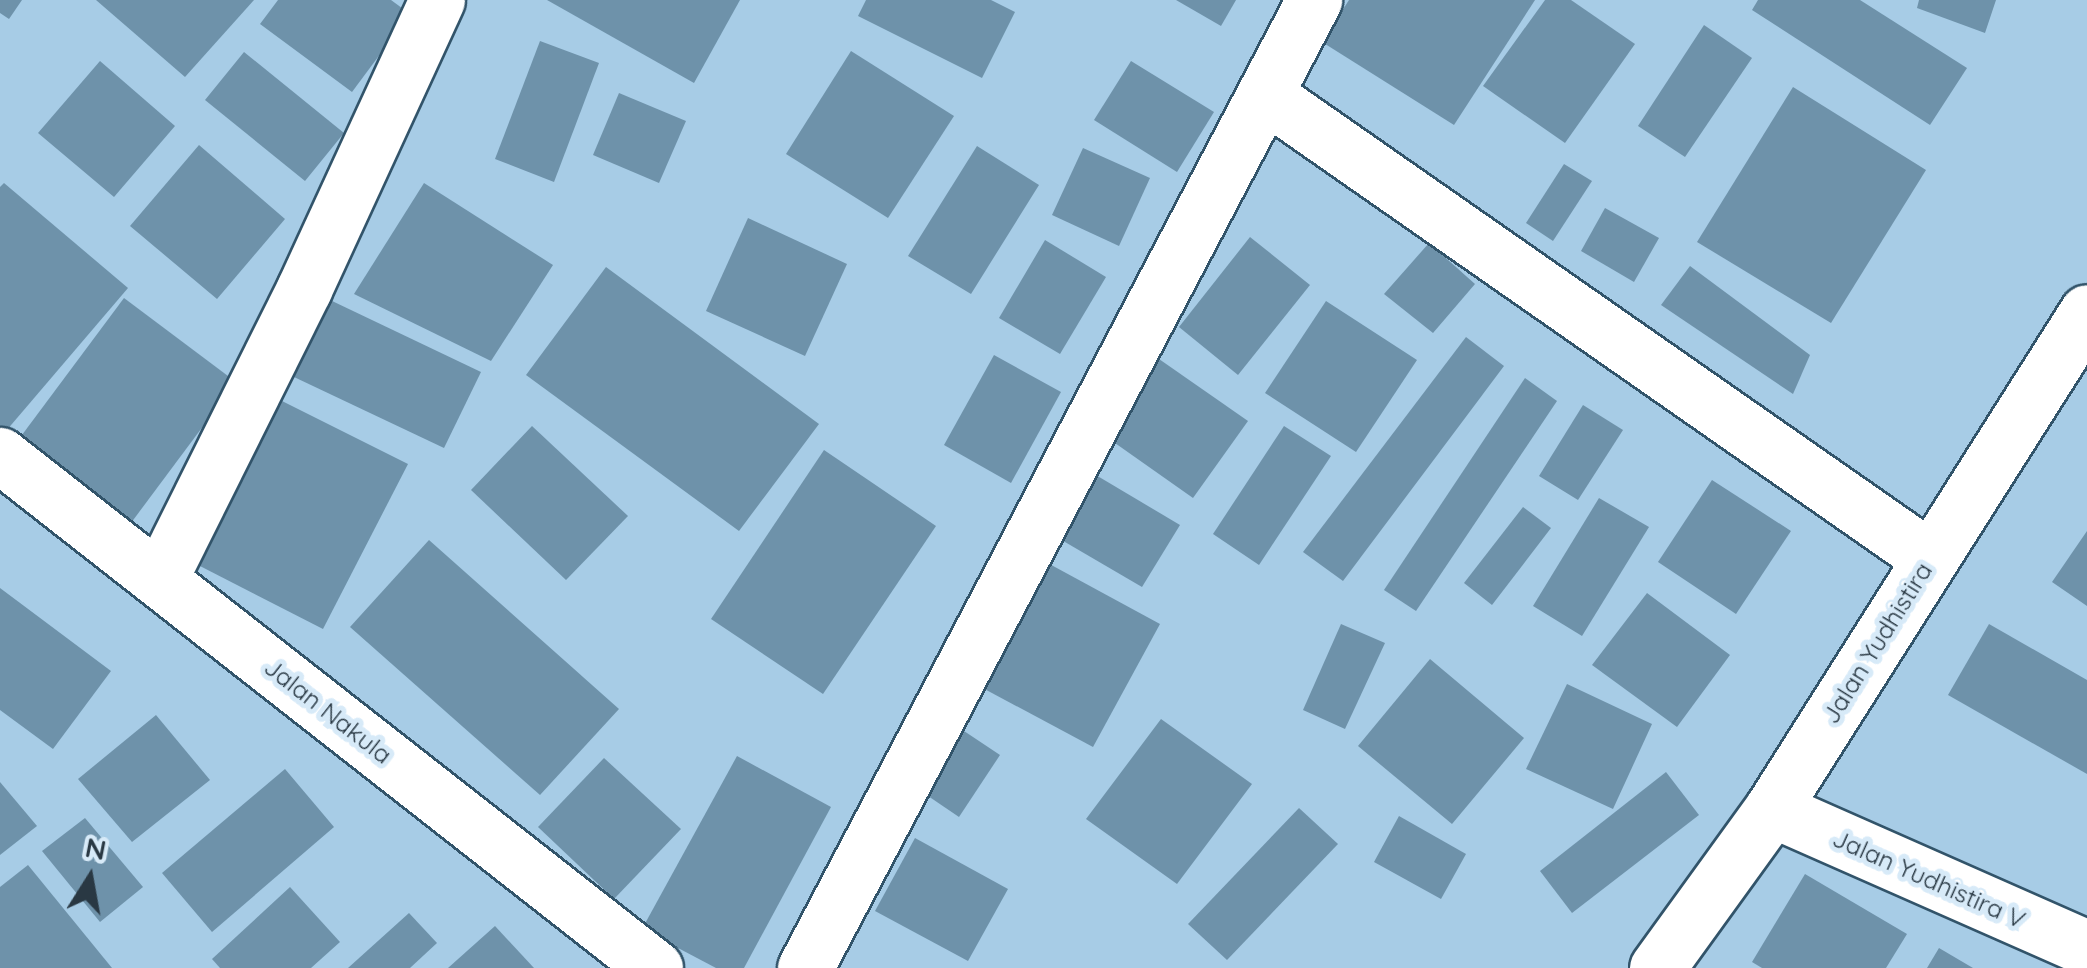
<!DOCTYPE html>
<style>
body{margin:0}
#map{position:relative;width:2087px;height:968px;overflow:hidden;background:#a7cce6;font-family:Quicksand,sans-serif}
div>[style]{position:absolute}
.building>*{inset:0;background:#6e92aa}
.roads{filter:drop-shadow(2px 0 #32546a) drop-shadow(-2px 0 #32546a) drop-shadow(0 2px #32546a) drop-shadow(0 -2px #32546a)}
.minor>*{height:55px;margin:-27.5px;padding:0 27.5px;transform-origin:27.5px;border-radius:27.5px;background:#fff}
span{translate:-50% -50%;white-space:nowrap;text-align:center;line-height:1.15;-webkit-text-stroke:10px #d7eaf8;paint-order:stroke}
.street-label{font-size:25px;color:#293843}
.north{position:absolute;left:40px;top:828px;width:100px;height:100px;-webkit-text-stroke:8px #d7eaf8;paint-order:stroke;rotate:11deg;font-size:28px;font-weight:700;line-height:40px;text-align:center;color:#293843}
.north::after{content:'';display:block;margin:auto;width:35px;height:45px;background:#293843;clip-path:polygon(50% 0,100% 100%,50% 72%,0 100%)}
</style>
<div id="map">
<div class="building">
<div style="clip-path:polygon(0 0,22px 0,9px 19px,0 13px)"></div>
<div style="clip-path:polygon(96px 0,254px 0,185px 77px)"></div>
<div style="clip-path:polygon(278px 0,391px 0,410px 14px,352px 92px,260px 24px)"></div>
<div style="clip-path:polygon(547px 0,740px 0,694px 83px)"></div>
<div style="clip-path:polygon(866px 0,991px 0,1015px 12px,982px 78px,858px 16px)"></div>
<div style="clip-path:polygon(1176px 0,1236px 0,1221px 26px)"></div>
<div style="clip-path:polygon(1349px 0,1535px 0,1454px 125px,1322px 42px)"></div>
<div style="clip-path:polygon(1545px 0,1571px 0,1635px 44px,1565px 143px,1483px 86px)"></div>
<div style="clip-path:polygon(1758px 0,1860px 0,1967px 68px,1930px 125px,1752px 10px)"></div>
<div style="clip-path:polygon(1919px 0,1996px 0,1985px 33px,1917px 8px)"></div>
<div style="clip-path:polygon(1704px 25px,1752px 58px,1685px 157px,1638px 126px)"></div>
<div style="clip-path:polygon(540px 41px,599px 63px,554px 182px,495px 159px)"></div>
<div style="clip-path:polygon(851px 51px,954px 116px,888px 218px,786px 154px)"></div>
<div style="clip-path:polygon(244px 52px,344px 133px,305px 181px,205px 100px)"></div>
<div style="clip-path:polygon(100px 61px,175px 126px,114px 197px,38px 133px)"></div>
<div style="clip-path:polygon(1131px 61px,1214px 112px,1177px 172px,1094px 120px)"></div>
<div style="clip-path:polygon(1793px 87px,1926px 170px,1831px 323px,1697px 242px)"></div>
<div style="clip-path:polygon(619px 93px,686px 121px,659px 183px,593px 155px)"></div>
<div style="clip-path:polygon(199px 145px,285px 219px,217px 299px,130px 226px)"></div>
<div style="clip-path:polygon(977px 146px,1039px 185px,971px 294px,908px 256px)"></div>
<div style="clip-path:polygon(1083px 148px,1150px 178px,1119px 246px,1052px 215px)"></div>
<div style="clip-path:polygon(1564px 164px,1592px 181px,1553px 241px,1526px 223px)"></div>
<div style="clip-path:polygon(4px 183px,128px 288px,0 438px,0 187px)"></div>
<div style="clip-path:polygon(424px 183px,553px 265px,491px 361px,354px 294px)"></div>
<div style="clip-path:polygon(1605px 208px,1659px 238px,1634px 282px,1581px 251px)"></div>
<div style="clip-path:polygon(748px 218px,847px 264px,805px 356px,706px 311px)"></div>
<div style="clip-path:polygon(1250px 237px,1310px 285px,1238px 375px,1179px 327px)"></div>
<div style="clip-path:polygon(1045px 240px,1106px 277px,1060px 354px,999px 318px)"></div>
<div style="clip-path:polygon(1429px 243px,1475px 284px,1433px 333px,1384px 294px)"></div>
<div style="clip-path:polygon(1690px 266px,1810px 355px,1793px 394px,1661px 305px)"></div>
<div style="clip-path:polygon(606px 267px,819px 424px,739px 531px,526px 375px)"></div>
<div style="clip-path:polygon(124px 298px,236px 382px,125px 531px,13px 447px)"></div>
<div style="clip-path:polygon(330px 300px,481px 372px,444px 448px,294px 377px)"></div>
<div style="clip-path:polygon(1326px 301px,1417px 360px,1356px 452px,1265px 393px)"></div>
<div style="clip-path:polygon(1466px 337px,1504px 366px,1343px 581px,1303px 552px)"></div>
<div style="clip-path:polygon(994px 355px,1061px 392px,1011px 483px,944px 445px)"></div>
<div style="clip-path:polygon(1159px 359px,1248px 421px,1193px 498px,1105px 436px)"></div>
<div style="clip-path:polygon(1525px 378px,1557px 401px,1416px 611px,1384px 590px)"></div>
<div style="clip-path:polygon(282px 401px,408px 464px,323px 629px,198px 565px)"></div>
<div style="clip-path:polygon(1583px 405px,1623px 430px,1578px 500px,1539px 476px)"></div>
<div style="clip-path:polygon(532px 426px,628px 516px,566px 580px,471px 490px)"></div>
<div style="clip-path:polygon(1284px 426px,1331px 456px,1259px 565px,1213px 534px)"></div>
<div style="clip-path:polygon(824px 450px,936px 526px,823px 694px,711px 619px)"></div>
<div style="clip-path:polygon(1079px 465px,1180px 525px,1142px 587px,1041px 528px)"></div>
<div style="clip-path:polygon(1712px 480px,1791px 531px,1736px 614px,1658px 562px)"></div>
<div style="clip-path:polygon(1599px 498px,1649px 527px,1582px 636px,1533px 606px)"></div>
<div style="clip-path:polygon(1523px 507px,1551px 528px,1492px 605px,1464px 583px)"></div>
<div style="clip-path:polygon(2087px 531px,2087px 606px,2052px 582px)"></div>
<div style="clip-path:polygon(429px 540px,619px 709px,540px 795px,350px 627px)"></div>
<div style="clip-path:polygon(1031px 554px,1160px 624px,1093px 747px,964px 678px)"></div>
<div style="clip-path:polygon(0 588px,111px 671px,53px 749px,0 710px)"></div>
<div style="clip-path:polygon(1647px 593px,1730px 655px,1677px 727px,1592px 665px)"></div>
<div style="clip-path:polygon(1341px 624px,1385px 643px,1345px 729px,1303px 710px)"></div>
<div style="clip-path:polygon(1989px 624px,2087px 680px,2087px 774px,1948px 695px)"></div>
<div style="clip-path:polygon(1430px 659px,1524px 738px,1452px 824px,1358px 746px)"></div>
<div style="clip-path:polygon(1567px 684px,1652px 724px,1613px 809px,1526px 769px)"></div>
<div style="clip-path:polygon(156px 715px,210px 780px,132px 842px,78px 779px)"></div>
<div style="clip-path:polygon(946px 719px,1000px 755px,959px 817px,906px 781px)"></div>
<div style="clip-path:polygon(1161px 719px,1252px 784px,1177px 884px,1086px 819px)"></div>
<div style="clip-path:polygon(737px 756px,831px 807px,744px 968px,716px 968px,642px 929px)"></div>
<div style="clip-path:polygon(604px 758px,681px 829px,614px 899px,538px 827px)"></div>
<div style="clip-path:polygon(285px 769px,334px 827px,212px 932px,162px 873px)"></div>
<div style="clip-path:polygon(1666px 772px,1699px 815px,1572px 913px,1540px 871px)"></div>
<div style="clip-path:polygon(0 782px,37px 826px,0 855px)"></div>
<div style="clip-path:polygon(1299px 808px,1338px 844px,1227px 960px,1188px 924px)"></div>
<div style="clip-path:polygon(1399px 816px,1466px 854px,1441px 899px,1374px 862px)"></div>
<div style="clip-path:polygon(85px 818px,143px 887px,100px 922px,42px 851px)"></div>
<div style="clip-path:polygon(915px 838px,1008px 889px,968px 961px,875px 911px)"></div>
<div style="clip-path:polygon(28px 865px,112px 968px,0 968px,0 887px)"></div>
<div style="clip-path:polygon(1805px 874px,1907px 934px,1886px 968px,1762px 968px,1752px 962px)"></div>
<div style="clip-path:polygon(290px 887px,340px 942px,311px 968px,220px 968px,212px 959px)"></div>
<div style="clip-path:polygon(409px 913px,437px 943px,410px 968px,348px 968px)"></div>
<div style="clip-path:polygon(495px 926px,534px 968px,448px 968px)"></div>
<div style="clip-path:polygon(1939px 948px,1973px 968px,1927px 968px)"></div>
</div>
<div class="roads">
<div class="minor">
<div style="left:1267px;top:96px;width:809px;rotate:34.89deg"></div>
<div style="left:0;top:455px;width:832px;rotate:38.07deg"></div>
<div style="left:160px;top:578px;width:323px;rotate:-63.5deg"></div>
<div style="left:304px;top:289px;width:318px;rotate:-65.3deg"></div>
<div style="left:1772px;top:809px;width:344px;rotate:23.8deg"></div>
<div style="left:805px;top:968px;width:1094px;rotate:-62.26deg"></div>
<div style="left:1657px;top:968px;width:196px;rotate:-54.1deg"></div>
<div style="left:1772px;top:809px;width:588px;rotate:-57.63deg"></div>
</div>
</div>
<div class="street-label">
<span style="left:1877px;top:643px;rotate:-58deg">Jalan Yudhistira</span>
<span style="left:328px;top:711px;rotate:38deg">Jalan Nakula</span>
<span style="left:1929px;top:879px;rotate:24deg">Jalan Yudhistira V</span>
</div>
<div class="north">N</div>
</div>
